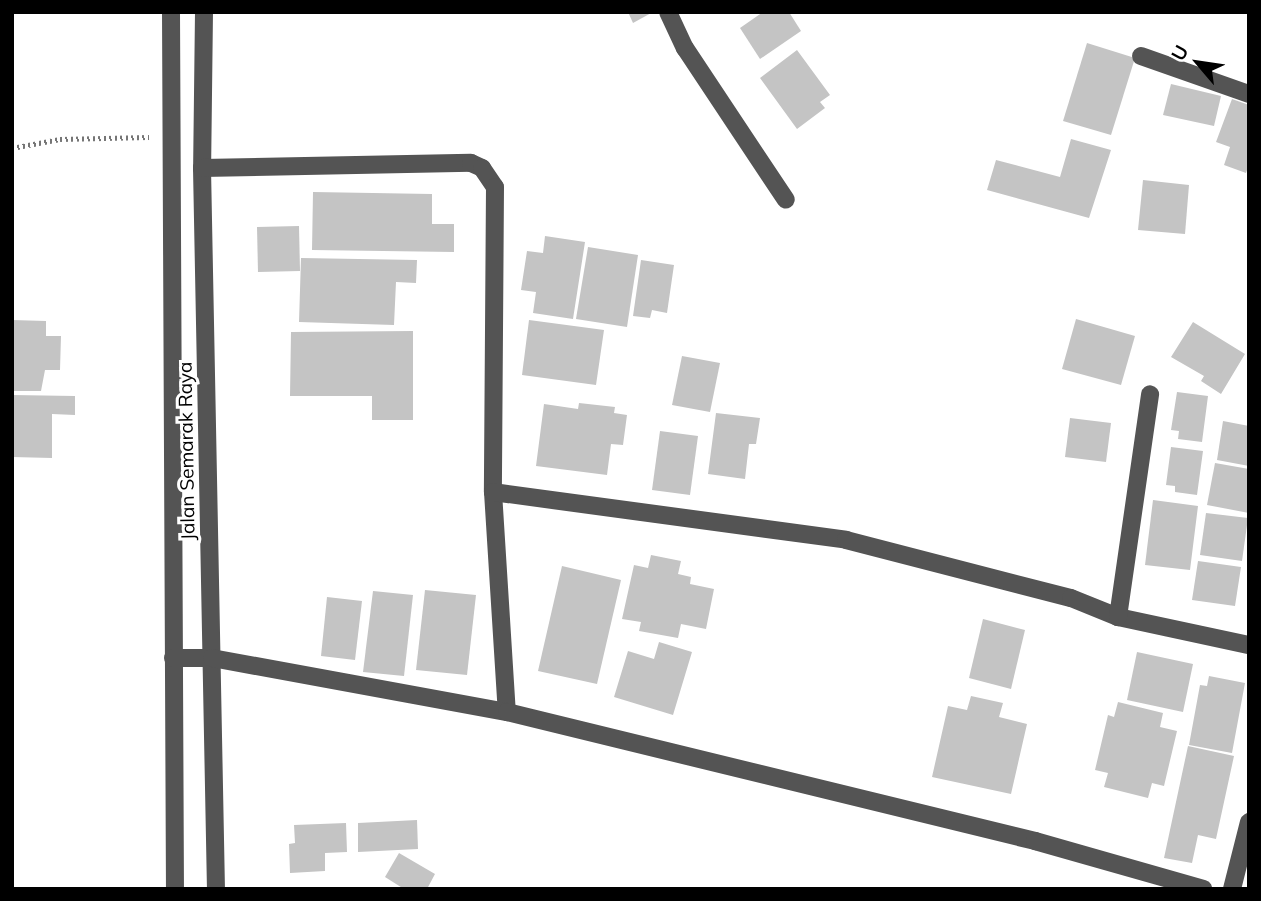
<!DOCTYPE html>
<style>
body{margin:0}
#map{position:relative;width:1261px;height:901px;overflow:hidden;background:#fff;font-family:Mulish,sans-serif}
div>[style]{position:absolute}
.building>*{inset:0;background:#c4c4c4}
.path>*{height:4.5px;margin-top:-2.25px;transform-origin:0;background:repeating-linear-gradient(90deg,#767676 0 2px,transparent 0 5.5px)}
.minor>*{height:18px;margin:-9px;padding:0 9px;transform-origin:9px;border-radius:9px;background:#545454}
span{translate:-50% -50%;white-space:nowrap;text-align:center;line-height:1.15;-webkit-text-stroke:6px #fff;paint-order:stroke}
.street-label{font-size:19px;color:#000}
.frame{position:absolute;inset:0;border:14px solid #000;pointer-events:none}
.north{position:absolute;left:1163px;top:28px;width:70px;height:70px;-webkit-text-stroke:5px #fff;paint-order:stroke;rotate:299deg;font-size:19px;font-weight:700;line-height:28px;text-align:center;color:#000}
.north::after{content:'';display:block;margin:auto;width:24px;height:32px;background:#000;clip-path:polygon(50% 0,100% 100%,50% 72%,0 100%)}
</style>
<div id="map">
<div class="building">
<div style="clip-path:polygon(628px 12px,653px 12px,633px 23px)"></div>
<div style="clip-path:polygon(763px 12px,789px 12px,801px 31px,760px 59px,740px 28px)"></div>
<div style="clip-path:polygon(1087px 43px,1135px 58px,1111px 135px,1063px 121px)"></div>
<div style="clip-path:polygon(797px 50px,830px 95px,820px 102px,825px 108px,797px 129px,760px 78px)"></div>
<div style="clip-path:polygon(1171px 84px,1221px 96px,1214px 126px,1163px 115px)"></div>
<div style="clip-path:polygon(1232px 99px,1249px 105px,1249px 164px,1246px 173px,1224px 165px,1230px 147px,1216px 142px)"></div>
<div style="clip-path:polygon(1071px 139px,1111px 150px,1089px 218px,987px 190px,996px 160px,1060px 177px)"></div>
<div style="clip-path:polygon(1143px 180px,1189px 185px,1185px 234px,1138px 230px)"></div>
<div style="clip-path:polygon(313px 192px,432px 194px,432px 224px,454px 224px,454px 252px,312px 250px)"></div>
<div style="clip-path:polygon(299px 226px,300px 271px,258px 272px,257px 227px)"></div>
<div style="clip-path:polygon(545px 236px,585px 242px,573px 319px,533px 313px,536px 292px,521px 290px,527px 251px,543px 253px)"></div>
<div style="clip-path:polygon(588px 247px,638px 255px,627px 327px,576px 319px)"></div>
<div style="clip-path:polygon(301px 258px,417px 260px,416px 283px,396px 282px,394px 325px,299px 322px)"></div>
<div style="clip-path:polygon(641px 260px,674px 265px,667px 313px,652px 310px,650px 318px,633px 316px)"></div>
<div style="clip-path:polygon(1076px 319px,1135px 336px,1121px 385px,1062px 369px)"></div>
<div style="clip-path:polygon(12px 320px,46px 321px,46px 336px,61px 336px,60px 370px,45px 370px,41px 391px,12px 391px)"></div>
<div style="clip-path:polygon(529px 320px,604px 330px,596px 385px,522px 375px)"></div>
<div style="clip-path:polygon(1193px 322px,1245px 354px,1221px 394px,1201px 381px,1204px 376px,1171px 357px)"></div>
<div style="clip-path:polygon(413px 331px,413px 420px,372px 420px,372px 396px,290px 396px,291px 332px)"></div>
<div style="clip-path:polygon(682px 356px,720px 363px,710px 412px,672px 405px)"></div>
<div style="clip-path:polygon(1177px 392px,1208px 396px,1202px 442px,1178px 439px,1179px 431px,1171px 430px)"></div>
<div style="clip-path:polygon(12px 395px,75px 396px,75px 415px,52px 414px,52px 458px,12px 457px)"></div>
<div style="clip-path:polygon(579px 403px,615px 407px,614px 413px,627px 415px,623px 445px,611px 444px,607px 475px,536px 466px,544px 404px,578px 409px)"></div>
<div style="clip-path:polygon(716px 413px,760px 418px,756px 444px,749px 444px,745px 479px,708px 474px)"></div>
<div style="clip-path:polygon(1070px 418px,1111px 423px,1106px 462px,1065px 457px)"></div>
<div style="clip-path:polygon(1223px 421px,1249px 426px,1249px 466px,1217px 460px)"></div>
<div style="clip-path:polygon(660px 431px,698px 436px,690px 495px,652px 490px)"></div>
<div style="clip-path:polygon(1171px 447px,1203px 451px,1197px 495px,1175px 492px,1175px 486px,1166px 485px)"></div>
<div style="clip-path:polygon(1215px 463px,1249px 469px,1249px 513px,1207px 505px)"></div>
<div style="clip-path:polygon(1153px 500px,1198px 506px,1190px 570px,1145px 565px)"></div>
<div style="clip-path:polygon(1206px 513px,1248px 518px,1242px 561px,1200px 555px)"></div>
<div style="clip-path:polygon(651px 555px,681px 561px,678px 574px,691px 577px,690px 584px,714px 589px,706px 629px,681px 624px,678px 638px,639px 631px,641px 622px,622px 619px,634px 565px,648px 568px)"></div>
<div style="clip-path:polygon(1198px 561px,1241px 567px,1235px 606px,1192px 600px)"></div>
<div style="clip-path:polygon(562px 566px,621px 580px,597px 684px,538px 671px)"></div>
<div style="clip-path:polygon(425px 590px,476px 595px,467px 675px,416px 670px)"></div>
<div style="clip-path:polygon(373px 591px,413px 595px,404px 676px,363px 672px)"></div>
<div style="clip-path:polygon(327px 597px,362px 601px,355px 660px,321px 656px)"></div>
<div style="clip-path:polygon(983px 619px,1025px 630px,1011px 689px,969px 678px)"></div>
<div style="clip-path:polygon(659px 642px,692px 652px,673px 715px,614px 697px,628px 651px,654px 659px)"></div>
<div style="clip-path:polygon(1137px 652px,1193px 664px,1183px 712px,1127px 700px)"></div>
<div style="clip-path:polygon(1209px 676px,1245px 683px,1232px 753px,1189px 745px,1200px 685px,1207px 686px)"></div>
<div style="clip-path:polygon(971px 696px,1003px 703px,999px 717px,1027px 724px,1011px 794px,932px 777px,948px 706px,967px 710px)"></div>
<div style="clip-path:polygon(1118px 702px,1163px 713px,1160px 727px,1177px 731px,1164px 786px,1152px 783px,1148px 798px,1104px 787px,1108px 773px,1095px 770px,1108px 715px,1114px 717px)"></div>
<div style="clip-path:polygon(1188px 746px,1234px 756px,1216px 839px,1198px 835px,1192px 863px,1164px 858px)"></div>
<div style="clip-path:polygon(417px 820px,418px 849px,358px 852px,358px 823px)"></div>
<div style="clip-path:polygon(346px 823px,347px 852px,325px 853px,325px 871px,290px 873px,289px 844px,295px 843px,294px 825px)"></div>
<div style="clip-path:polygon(399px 853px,435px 874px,427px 889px,404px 889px,385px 877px)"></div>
</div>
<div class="path">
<div style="left:12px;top:148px;width:49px;rotate:-10.6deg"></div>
<div style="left:60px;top:139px;width:89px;rotate:-1.3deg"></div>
</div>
<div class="minor">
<div style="left:171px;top:12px;width:877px;rotate:89.74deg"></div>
<div style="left:204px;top:12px;width:156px;rotate:90.7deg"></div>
<div style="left:202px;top:168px;width:721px;rotate:88.89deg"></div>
<div style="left:668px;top:12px;width:40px;rotate:65deg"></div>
<div style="left:685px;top:48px;width:182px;rotate:56.4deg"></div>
<div style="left:1141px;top:56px;width:114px;rotate:19.4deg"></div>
<div style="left:202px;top:168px;width:269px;rotate:-1.1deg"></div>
<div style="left:471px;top:163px;width:12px;rotate:24deg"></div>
<div style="left:482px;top:168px;width:23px;rotate:56deg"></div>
<div style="left:495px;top:187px;width:305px;rotate:90.4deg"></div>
<div style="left:493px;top:492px;width:220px;rotate:86.4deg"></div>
<div style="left:493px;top:492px;width:356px;rotate:7.7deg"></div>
<div style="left:846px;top:540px;width:232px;rotate:14.5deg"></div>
<div style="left:1071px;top:598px;width:51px;rotate:22deg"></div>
<div style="left:1118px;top:617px;width:134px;rotate:12.1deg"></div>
<div style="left:1118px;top:617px;width:225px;rotate:-81.8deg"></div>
<div style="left:173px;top:658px;width:39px"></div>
<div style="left:212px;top:658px;width:300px;rotate:10.4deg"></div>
<div style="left:507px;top:712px;width:544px;rotate:13.73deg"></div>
<div style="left:1035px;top:841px;width:175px;rotate:15.9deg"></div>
<div style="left:1232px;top:889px;width:69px;rotate:-75.8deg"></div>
</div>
<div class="street-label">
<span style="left:187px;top:451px;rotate:-91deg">Jalan Semarak Raya</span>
</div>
<div class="frame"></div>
<div class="north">U</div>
</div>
